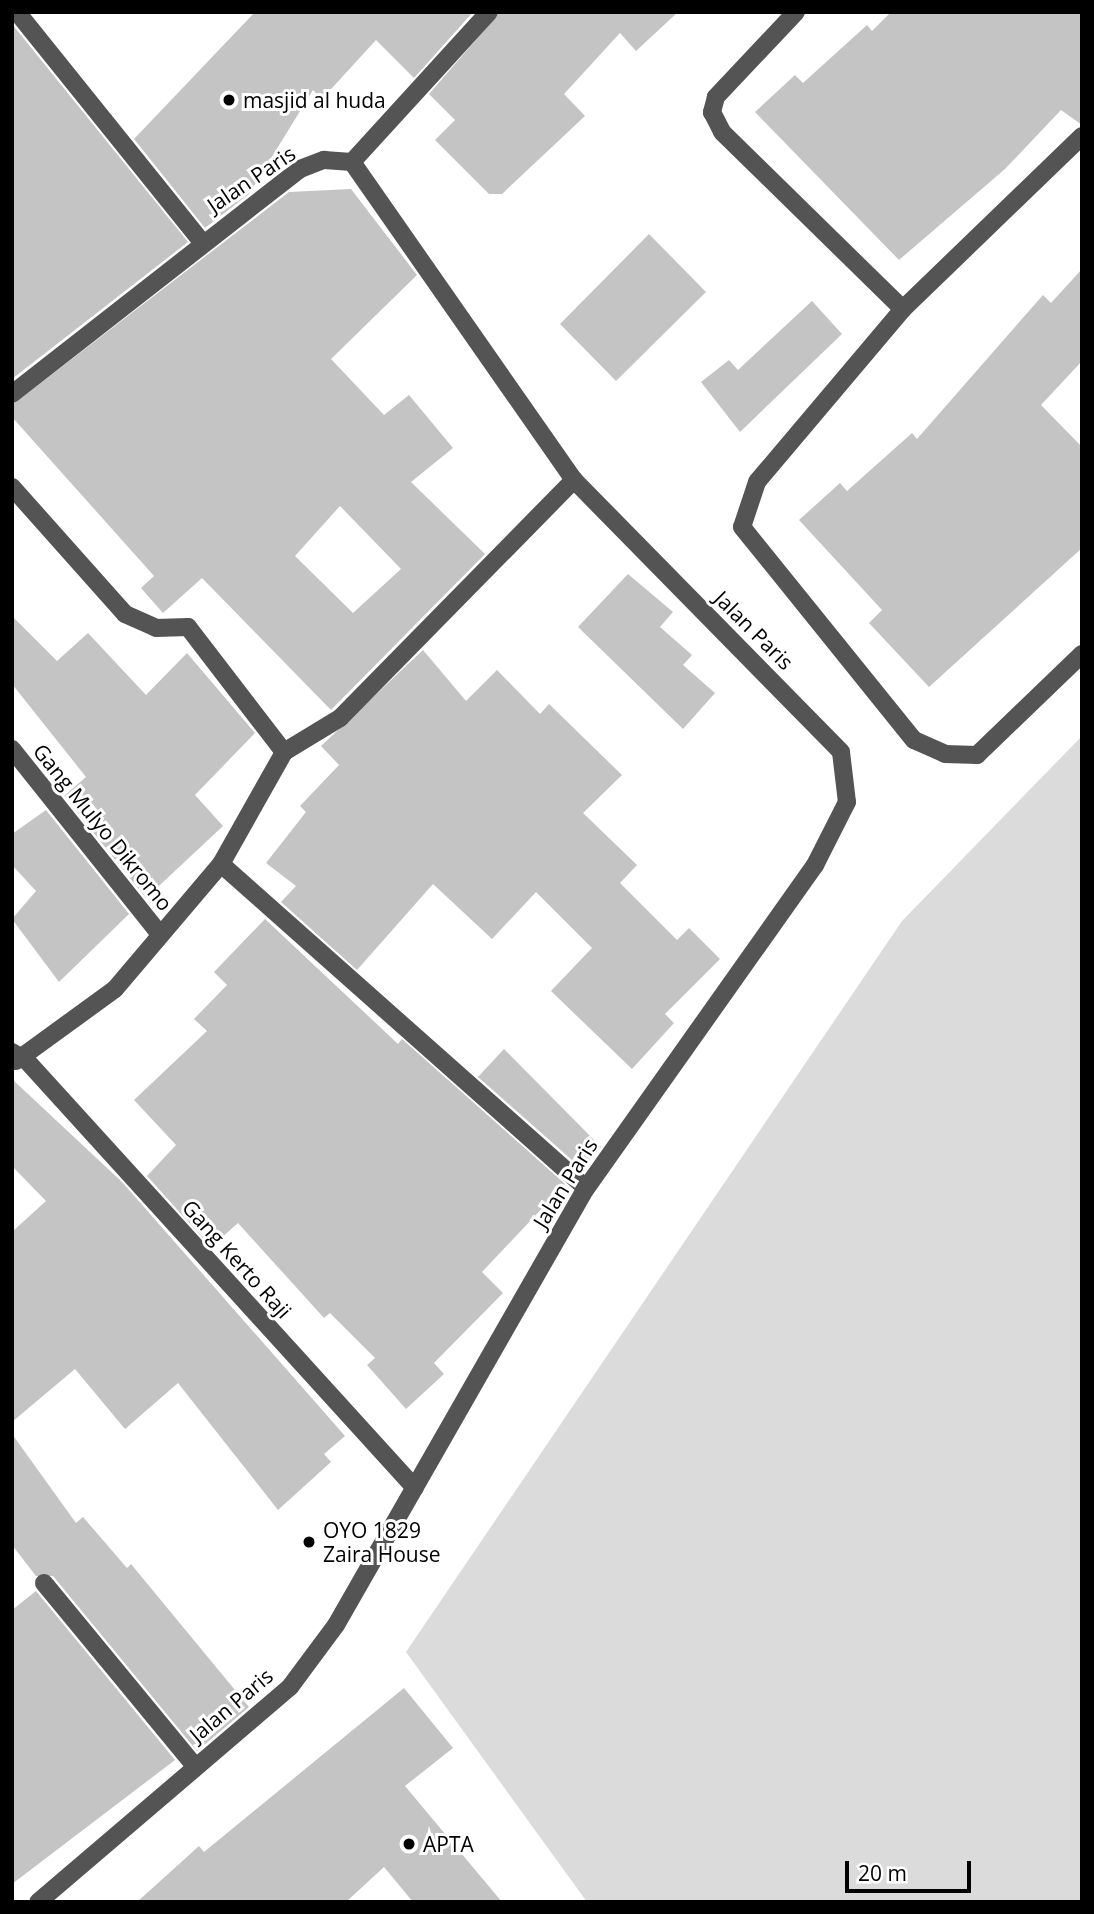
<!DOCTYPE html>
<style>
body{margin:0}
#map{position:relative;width:1094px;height:1914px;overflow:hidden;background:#fff;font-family:"Open Sans",sans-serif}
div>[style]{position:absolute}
.green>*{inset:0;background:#dbdbdb}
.building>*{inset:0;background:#c4c4c4}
.minor>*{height:18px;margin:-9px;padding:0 9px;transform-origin:9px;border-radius:9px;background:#545454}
.dots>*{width:19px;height:19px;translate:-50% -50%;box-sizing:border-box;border:4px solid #fff;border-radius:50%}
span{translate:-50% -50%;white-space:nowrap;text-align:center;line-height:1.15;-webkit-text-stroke:6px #fff;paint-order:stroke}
.poi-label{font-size:21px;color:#000}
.left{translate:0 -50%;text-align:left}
.street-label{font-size:21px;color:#000}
.frame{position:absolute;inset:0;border:14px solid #000;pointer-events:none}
.scale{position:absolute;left:845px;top:1861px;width:126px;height:32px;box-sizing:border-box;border:4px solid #000;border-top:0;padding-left:9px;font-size:21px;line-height:24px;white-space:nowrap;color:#000;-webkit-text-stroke:5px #fff;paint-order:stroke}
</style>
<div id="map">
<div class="green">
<div style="clip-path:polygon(1082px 736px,1082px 1902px,587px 1902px,406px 1652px,902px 921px)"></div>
</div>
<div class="building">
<div style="clip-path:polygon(255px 12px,473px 12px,414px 78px,376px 40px,322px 99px,313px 90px,249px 194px,205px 228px,134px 139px)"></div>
<div style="clip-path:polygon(500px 12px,678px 12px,636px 51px,620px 33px,564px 94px,585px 116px,502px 194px,489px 194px,435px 140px,455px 120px,429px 94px)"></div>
<div style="clip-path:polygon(891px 12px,1082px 12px,1082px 125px,1061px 110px,1005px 169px,899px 260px,755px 112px,795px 75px,803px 83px,867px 25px,872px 31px)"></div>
<div style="clip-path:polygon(12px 24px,188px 242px,12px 379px)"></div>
<div style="clip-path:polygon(evenodd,351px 189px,417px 275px,331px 359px,384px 415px,409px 395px,453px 448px,411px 482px,485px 554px,331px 710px,202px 578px,163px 613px,141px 588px,154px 576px,12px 417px,12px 405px,289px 192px,351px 189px,340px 506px,401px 569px,353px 613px,295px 556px,340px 506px)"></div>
<div style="clip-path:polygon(649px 234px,706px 292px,616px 381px,560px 324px)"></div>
<div style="clip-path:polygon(1082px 269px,1082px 361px,1041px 405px,1082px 447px,1082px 548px,929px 687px,869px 623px,882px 610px,799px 520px,840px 483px,847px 491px,912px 433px,917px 439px,1043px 295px,1051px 303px)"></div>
<div style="clip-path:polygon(812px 301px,842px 334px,740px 432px,701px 382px,729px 360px,738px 370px)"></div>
<div style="clip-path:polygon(628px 574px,673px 612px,660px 627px,692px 655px,683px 665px,715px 693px,683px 729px,578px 627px)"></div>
<div style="clip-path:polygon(12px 616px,57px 661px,88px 633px,146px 695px,187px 653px,255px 733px,195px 795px,223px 826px,146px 898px,64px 796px,86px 777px,12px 684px)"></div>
<div style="clip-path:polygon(423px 650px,466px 701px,497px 670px,540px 714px,549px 704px,622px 775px,583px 813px,637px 865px,620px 883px,677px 940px,689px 928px,720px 959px,665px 1014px,674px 1023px,632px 1069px,551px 991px,592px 948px,536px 892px,492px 939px,433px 884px,357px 970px,281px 902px,296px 886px,266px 863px,306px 812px,300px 806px,339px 765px,321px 746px)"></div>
<div style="clip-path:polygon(46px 810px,129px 914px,59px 982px,12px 919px,36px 891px,12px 865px,12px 834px)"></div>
<div style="clip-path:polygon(265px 919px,398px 1044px,402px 1039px,565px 1184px,482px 1272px,503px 1293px,434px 1363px,444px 1374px,406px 1409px,367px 1365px,375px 1358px,330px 1313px,324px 1318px,238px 1223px,211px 1247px,147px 1176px,176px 1145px,134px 1100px,207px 1031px,194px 1019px,227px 985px,214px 972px)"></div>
<div style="clip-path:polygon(504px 1049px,601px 1147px,581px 1168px,478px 1077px)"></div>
<div style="clip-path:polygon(12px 1079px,122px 1182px,345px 1436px,324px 1454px,331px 1462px,278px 1510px,178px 1383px,125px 1429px,75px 1369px,12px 1422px,12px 1232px,46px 1201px,12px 1166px)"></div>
<div style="clip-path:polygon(12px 1434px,76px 1523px,83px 1517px,127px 1568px,131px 1564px,249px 1707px,197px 1751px,53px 1576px,36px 1576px,12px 1545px)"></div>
<div style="clip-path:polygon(36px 1591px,175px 1760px,12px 1884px,12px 1610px)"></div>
<div style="clip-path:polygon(404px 1688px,453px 1748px,405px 1786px,502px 1902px,413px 1902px,384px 1867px,346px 1902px,137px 1902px,199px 1846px,204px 1852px)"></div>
</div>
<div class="minor">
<div style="left:17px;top:12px;width:294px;rotate:51.2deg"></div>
<div style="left:796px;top:12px;width:117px;rotate:133.3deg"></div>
<div style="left:716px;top:97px;width:16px;rotate:105deg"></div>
<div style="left:712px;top:112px;width:22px;rotate:63deg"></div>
<div style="left:722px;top:132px;width:253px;rotate:44.4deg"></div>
<div style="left:1082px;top:136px;width:249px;rotate:136deg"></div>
<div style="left:903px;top:309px;width:226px;rotate:130.2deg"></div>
<div style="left:757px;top:482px;width:47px;rotate:108.4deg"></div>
<div style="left:742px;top:527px;width:274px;rotate:51.1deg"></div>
<div style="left:914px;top:740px;width:34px;rotate:24deg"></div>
<div style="left:945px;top:754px;width:32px;rotate:2deg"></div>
<div style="left:977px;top:755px;width:146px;rotate:-43.9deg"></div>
<div style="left:352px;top:162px;width:203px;rotate:-47.6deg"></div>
<div style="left:12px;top:394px;width:365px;rotate:-38deg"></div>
<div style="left:300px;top:169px;width:26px;rotate:-21deg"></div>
<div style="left:324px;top:160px;width:28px;rotate:4deg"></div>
<div style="left:352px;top:162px;width:388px;rotate:55.1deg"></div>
<div style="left:574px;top:480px;width:381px;rotate:45.5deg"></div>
<div style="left:841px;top:752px;width:50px;rotate:83.2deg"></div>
<div style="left:847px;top:802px;width:71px;rotate:116.9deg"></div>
<div style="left:815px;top:865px;width:396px;rotate:125.3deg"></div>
<div style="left:586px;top:1188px;width:503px;rotate:119.77deg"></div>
<div style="left:336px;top:1625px;width:77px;rotate:126.6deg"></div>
<div style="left:290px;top:1687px;width:331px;rotate:139.5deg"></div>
<div style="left:12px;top:487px;width:170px;rotate:48.3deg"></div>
<div style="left:125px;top:614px;width:34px;rotate:24deg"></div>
<div style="left:156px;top:628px;width:32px;rotate:-2deg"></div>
<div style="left:188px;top:627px;width:158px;rotate:52.5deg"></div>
<div style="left:284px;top:752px;width:66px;rotate:-31.3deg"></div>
<div style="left:340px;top:718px;width:334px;rotate:-45.5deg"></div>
<div style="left:12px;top:749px;width:234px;rotate:51.4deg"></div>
<div style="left:221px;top:864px;width:488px;rotate:41.6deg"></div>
<div style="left:12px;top:1052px;width:16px;rotate:30deg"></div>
<div style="left:26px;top:1060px;width:578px;rotate:47.73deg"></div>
<div style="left:16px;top:1061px;width:122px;rotate:-36deg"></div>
<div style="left:115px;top:989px;width:164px;rotate:-49.7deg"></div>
<div style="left:221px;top:864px;width:129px;rotate:-60.6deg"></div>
<div style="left:44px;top:1583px;width:236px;rotate:50.5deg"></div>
</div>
<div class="dots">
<div style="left:229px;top:100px;background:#000"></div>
<div style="left:309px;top:1542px;background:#000"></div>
<div style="left:409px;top:1844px;background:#000"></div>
</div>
<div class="poi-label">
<span class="left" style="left:243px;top:100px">masjid al huda</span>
<span class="left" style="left:323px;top:1542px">OYO 1829<br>Zaira House</span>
<span class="left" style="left:423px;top:1844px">APTA</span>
</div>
<div class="street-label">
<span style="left:251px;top:179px;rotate:-34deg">Jalan Paris</span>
<span style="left:754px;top:630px;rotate:45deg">Jalan Paris</span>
<span style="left:103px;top:827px;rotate:51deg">Gang Mulyo Dikromo</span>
<span style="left:565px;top:1183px;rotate:-58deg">Jalan Paris</span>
<span style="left:237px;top:1259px;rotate:48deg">Gang Kerto Raji</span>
<span style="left:231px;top:1705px;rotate:-40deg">Jalan Paris</span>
</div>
<div class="frame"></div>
<div class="scale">20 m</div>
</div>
